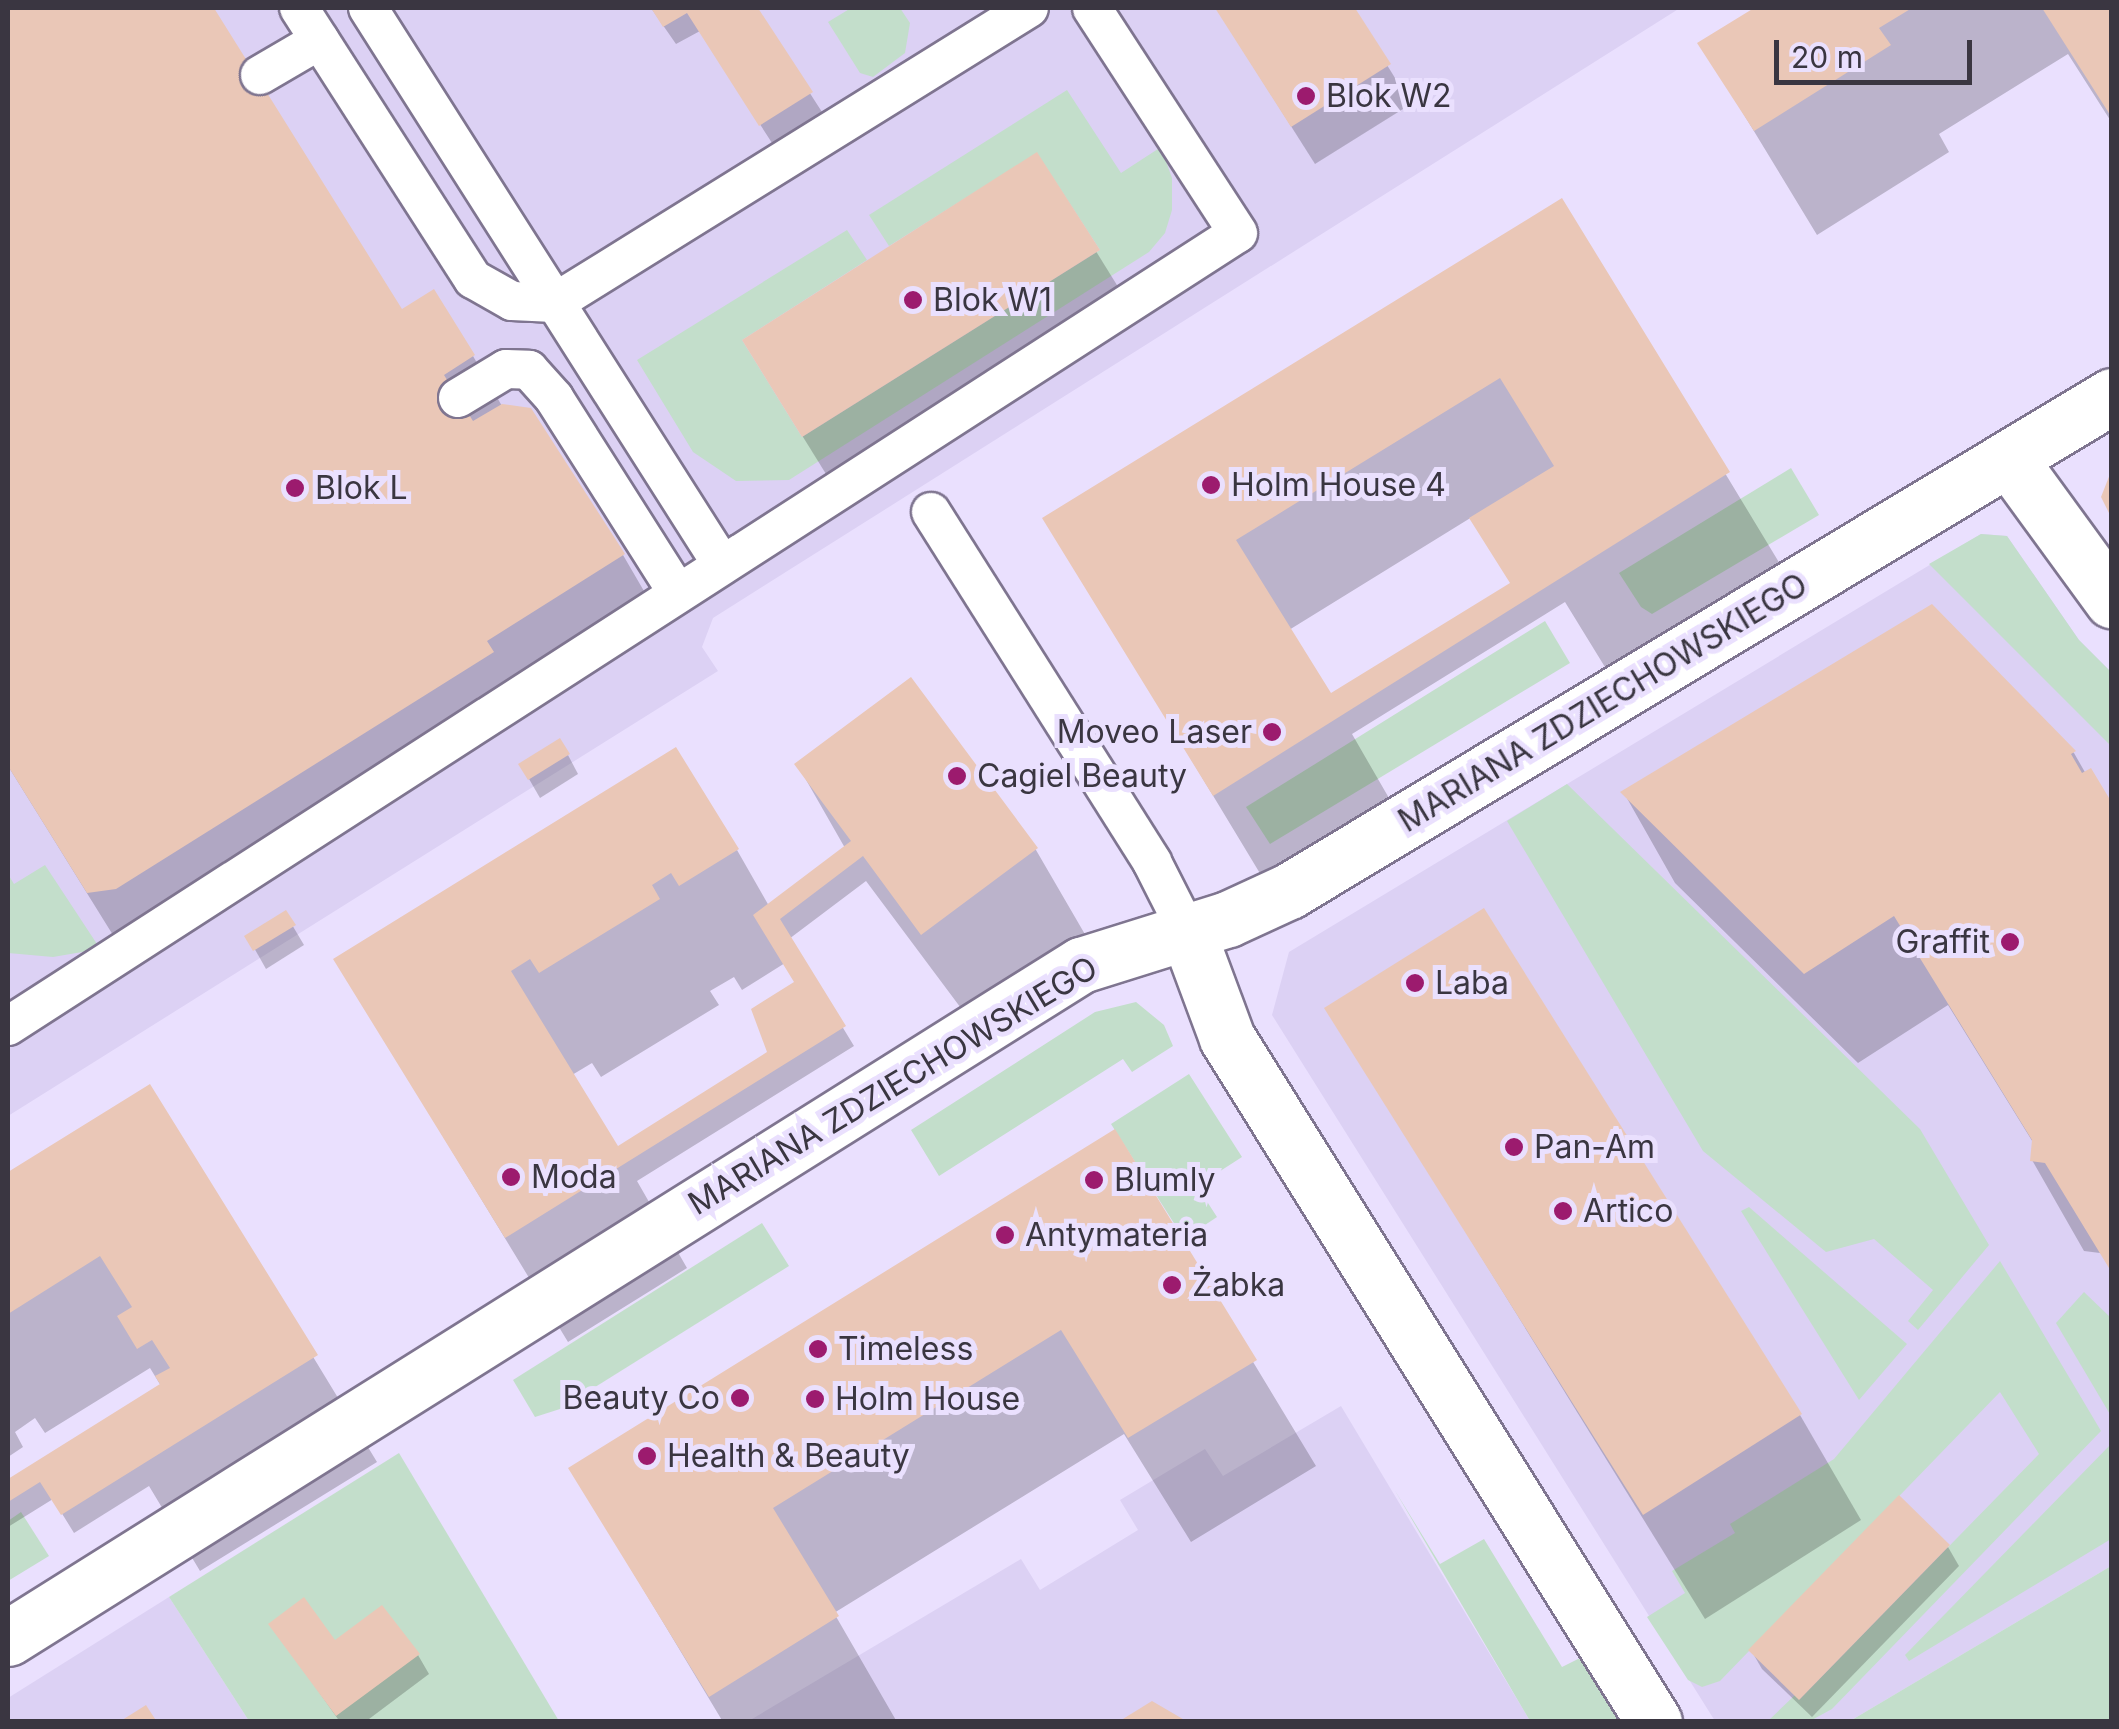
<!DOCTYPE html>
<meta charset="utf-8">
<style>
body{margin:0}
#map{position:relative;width:2119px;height:1729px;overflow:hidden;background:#eae0fe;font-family:Inter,sans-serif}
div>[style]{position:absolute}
.built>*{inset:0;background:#dcd1f4}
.green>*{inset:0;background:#c3decb}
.shadow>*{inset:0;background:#0003}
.building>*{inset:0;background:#eac7b7}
.roads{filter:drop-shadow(2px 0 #7f7590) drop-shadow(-2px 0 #7f7590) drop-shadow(0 2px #7f7590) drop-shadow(0 -2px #7f7590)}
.service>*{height:38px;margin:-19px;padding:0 19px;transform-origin:19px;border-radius:19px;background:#fff}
.minor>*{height:55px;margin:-27.5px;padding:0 27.5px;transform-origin:27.5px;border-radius:27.5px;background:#fff}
.dots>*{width:28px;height:28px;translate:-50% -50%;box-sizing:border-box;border:5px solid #eae0fe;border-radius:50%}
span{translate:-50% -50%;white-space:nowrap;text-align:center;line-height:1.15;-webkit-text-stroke:10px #eae0fe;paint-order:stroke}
.poi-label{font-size:32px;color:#3a3641}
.left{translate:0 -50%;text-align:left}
.right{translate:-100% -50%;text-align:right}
.street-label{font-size:32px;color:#3a3641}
.frame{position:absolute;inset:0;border:10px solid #3a3641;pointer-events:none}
.scale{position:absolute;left:1774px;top:40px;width:198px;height:45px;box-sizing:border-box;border:5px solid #3a3641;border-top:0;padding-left:12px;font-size:30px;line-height:35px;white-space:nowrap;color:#3a3641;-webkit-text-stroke:8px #eae0fe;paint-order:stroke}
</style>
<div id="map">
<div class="built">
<div style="clip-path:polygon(8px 8px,1680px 8px,713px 618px,702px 647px,718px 671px,8px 1116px)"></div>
<div style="clip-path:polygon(1981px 534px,2007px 536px,2079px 640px,2111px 672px,2111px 1566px,1850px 1721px,1715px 1721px,1272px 1015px,1289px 952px)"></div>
<div style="clip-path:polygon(1341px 1406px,1530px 1721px,747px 1722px,1021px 1559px,1040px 1590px,1138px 1530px,1120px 1500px,1205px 1449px,1223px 1476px)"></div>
<div style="clip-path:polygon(169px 1597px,249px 1721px,8px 1722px,8px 1698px)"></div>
</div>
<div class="green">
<div style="clip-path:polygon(851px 8px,900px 8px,910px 23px,905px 53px,873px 77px,860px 73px,828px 22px)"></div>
<div style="clip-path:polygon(1067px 90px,1121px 173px,1161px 147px,1172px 178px,1172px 210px,1165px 233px,1149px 252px,789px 480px,736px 481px,693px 452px,637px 360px,847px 230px,867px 260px,742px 340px,802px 437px,1100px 250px,1037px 153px,889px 246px,869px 215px)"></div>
<div style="clip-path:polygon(1791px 468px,1819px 515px,1652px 614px,1641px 607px,1619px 573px)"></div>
<div style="clip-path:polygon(1981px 534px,2007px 536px,2079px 640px,2111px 672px,2111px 746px,1929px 564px)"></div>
<div style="clip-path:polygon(1545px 621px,1570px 663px,1270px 844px,1246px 807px)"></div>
<div style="clip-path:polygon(1567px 784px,1920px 1129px,1989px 1245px,1918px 1330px,1908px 1321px,1933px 1290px,1874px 1239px,1826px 1252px,1703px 1151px,1507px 821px)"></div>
<div style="clip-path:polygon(45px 865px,97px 944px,88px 951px,53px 957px,8px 953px,8px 874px,14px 884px)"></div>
<div style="clip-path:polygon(1136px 1002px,1164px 1025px,1173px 1046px,1132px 1072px,1123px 1059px,939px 1176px,911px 1130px,1095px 1012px)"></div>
<div style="clip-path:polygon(1189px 1074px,1242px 1157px,1197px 1186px,1217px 1217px,1184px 1239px,1111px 1124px)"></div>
<div style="clip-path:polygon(1749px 1207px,1907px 1344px,1859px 1400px,1741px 1211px)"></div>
<div style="clip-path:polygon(762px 1223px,789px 1266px,560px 1409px,535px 1417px,513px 1380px)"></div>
<div style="clip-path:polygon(2000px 1261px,2101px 1431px,1832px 1709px,1810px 1721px,1768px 1721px,1795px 1695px,1800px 1699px,2039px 1454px,2000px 1392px,1720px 1681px,1702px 1687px,1688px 1680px,1647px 1617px,1685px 1593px,1672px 1571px,1735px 1533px,1730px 1524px,1834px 1459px)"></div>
<div style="clip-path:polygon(2084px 1292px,2111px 1318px,2111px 1416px,2056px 1323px)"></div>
<div style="clip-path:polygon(2111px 1444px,2111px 1539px,1909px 1661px,1905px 1655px)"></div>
<div style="clip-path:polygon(399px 1453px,559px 1721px,249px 1721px,169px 1597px)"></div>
<div style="clip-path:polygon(1394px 1489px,1440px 1564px,1484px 1539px,1562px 1667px,1580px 1658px,1619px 1721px,1530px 1721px)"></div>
<div style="clip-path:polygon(21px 1512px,49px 1556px,8px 1581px,8px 1521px)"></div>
<div style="clip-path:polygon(2111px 1566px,2111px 1721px,1850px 1721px)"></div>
</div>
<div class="shadow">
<div style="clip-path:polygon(8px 8px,211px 8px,401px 312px,473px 356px,502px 406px,623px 555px,655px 610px,121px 948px,8px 766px)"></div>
<div style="clip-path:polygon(651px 8px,755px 8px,822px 112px,772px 143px,700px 31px,676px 44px)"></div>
<div style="clip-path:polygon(1216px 8px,1352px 8px,1411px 104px,1315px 164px)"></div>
<div style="clip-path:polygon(1759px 8px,2112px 8px,2112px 123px,2068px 54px,1939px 134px,1949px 152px,1817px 235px,1701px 44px)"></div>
<div style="clip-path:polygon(1037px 156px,1120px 290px,826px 474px,767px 379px)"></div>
<div style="clip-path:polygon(evenodd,1561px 202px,1780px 564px,1608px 672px,1565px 602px,1352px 734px,1393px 805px,1267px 885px,1046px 519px,1561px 202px,1472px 517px,1512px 584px,1339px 712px,1289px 630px,1472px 517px)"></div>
<div style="clip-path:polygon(1932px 608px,2074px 753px,2086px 774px,2100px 1253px,2084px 1251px,2032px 1160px,2034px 1144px,1948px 1005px,1858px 1063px,1675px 883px,1624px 793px)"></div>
<div style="clip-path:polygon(evenodd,910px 680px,1036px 850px,1097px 955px,984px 1039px,866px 881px,789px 939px,854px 1046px,637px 1181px,687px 1268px,568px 1342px,336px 960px,737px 850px,769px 906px,845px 848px,797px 764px,910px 680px,785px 963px,797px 983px,770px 1053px,618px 1149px,572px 1075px,592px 1063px,601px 1077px,719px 1005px,710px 991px,734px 977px,742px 990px,785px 963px)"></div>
<div style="clip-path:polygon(568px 755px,578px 774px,540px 798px,521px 765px)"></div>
<div style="clip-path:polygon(285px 913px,304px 945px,266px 969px,248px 937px)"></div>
<div style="clip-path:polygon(1328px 1009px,1800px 1415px,1861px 1520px,1705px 1619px)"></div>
<div style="clip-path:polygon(149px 1087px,377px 1462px,200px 1571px,149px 1486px,74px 1533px,53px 1499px,8px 1527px,8px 1482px,161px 1386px,150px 1368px,45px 1433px,35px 1418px,15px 1432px,23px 1447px,8px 1457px,8px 1175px)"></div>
<div style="clip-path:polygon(1114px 1132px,1316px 1466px,1191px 1542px,1124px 1434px,834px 1613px,897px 1722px,723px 1722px,571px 1469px)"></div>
<div style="clip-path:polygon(1948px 1547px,1959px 1566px,1812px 1717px,1762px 1669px,1751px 1650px)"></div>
<div style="clip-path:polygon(271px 1624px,334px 1643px,418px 1655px,429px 1674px,365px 1722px,340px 1722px)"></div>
</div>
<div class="building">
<div style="clip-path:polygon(8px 8px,214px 8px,402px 309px,434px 289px,475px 355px,444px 375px,473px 421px,502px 404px,531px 408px,625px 554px,487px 641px,494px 652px,116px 889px,87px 893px,8px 766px)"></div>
<div style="clip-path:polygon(651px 8px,758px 8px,813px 92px,759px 126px,687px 13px,663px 27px)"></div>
<div style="clip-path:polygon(1215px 8px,1355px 8px,1391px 64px,1291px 127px)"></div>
<div style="clip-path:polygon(1754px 8px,1912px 8px,1879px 28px,1891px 45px,1754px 131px,1697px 43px)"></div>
<div style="clip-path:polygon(2042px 8px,2112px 8px,2112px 118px)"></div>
<div style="clip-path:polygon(1037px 152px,1100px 250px,802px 437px,742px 340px)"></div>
<div style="clip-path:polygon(evenodd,1562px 198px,1730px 472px,1213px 796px,1042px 518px,1562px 198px,1500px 378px,1554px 466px,1469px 518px,1510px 583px,1331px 693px,1236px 540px,1500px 378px)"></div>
<div style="clip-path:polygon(2112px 469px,2112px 519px,2101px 497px)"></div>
<div style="clip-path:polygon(1932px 604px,2076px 751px,2071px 754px,2082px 773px,2091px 768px,2112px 803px,2112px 1273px,2045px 1163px,2030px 1161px,2032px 1140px,1894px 916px,1804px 974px,1620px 792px)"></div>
<div style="clip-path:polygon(911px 677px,1038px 848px,921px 935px,863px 856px,780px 919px,846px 1026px,505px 1238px,333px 959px,676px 747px,739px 849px,679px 886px,671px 873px,652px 885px,660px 899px,539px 973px,530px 959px,511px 971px,618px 1146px,767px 1052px,751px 1009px,794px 982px,753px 915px,851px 841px,794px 764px)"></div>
<div style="clip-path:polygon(560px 738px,570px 754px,528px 780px,518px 764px)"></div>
<div style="clip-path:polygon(1484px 908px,1802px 1414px,1643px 1515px,1324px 1008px)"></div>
<div style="clip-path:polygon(286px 910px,296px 925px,253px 951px,244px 936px)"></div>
<div style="clip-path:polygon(150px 1084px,318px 1355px,61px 1515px,40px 1482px,8px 1502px,8px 1479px,160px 1384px,155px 1376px,170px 1368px,152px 1340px,137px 1349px,117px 1316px,132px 1307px,100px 1256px,8px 1314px,8px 1172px)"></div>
<div style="clip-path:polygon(1115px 1129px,1257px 1360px,1128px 1438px,1061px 1330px,773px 1508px,839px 1616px,709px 1697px,568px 1468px)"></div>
<div style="clip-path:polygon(1899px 1495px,1950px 1545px,1799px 1700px,1748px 1650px)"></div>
<div style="clip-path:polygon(304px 1597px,335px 1640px,382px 1605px,420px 1654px,336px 1716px,268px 1624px)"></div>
<div style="clip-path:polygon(1152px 1701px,1188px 1722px,1118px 1722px)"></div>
<div style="clip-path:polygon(146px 1705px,157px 1722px,119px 1722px)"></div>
</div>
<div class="roads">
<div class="service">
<div style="left:299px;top:8px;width:322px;rotate:57.3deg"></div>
<div style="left:473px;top:279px;width:45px;rotate:29.4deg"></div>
<div style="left:512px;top:301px;width:42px;rotate:2.7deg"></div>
<div style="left:554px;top:303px;width:559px;rotate:-31.84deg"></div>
<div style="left:368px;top:8px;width:658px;rotate:57.54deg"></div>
<div style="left:260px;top:75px;width:69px;rotate:-30.3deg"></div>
<div style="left:458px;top:398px;width:56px;rotate:-31.1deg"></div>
<div style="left:506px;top:369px;width:23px;rotate:2deg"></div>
<div style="left:529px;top:370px;width:38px;rotate:48deg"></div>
<div style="left:554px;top:398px;width:230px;rotate:57.6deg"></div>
<div style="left:931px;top:512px;width:414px;rotate:57.7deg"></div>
<div style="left:1152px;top:862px;width:80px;rotate:63.1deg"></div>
<div style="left:8px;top:1026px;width:1463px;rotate:-32.81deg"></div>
<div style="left:1238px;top:233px;width:268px;rotate:-123deg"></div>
</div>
<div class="minor">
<div style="left:2009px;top:459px;width:175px;rotate:53.9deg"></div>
<div style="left:1188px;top:933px;width:112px;rotate:69.6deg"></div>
<div style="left:1227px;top:1038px;width:806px;rotate:58.02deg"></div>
<div style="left:8px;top:1638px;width:1267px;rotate:-32.1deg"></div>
<div style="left:1081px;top:965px;width:154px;rotate:-17.4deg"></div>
<div style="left:1228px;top:919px;width:67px;rotate:-24.7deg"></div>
<div style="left:1289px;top:891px;width:960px;rotate:-31.03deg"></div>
</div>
</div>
<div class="dots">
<div style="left:1306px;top:96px;background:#9c1b6e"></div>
<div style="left:913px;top:300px;background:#9c1b6e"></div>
<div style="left:1211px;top:485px;background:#9c1b6e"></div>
<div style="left:295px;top:488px;background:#9c1b6e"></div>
<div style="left:1272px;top:732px;background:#9c1b6e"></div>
<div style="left:957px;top:776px;background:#9c1b6e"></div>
<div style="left:2010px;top:942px;background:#9c1b6e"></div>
<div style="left:1415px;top:983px;background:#9c1b6e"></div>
<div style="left:1514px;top:1147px;background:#9c1b6e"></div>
<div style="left:511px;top:1177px;background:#9c1b6e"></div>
<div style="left:1094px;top:1180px;background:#9c1b6e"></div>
<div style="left:1563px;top:1211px;background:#9c1b6e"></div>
<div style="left:1005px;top:1235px;background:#9c1b6e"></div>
<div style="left:1172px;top:1285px;background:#9c1b6e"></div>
<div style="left:818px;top:1349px;background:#9c1b6e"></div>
<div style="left:740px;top:1398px;background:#9c1b6e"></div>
<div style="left:815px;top:1399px;background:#9c1b6e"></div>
<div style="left:647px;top:1456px;background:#9c1b6e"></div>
</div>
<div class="poi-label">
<span class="left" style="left:1326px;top:96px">Blok W2</span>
<span class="left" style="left:933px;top:300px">Blok W1</span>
<span class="left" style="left:1231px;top:485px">Holm House 4</span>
<span class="left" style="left:315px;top:488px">Blok L</span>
<span class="right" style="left:1252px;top:732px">Moveo Laser</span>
<span class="left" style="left:977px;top:776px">Cagiel Beauty</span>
<span class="right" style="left:1990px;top:942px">Graffit</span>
<span class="left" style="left:1435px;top:983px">Laba</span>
<span class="left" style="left:1534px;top:1147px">Pan-Am</span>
<span class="left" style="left:531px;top:1177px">Moda</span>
<span class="left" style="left:1114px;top:1180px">Blumly</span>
<span class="left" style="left:1583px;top:1211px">Artico</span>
<span class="left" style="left:1025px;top:1235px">Antymateria</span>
<span class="left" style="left:1192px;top:1285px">Żabka</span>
<span class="left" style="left:838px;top:1349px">Timeless</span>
<span class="right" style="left:720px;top:1398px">Beauty Co</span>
<span class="left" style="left:835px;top:1399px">Holm House</span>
<span class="left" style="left:667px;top:1456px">Health &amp; Beauty</span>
</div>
<div class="street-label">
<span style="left:1603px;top:703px;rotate:-31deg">MARIANA ZDZIECHOWSKIEGO</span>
<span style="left:893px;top:1086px;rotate:-31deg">MARIANA ZDZIECHOWSKIEGO</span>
</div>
<div class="frame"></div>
<div class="scale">20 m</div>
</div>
